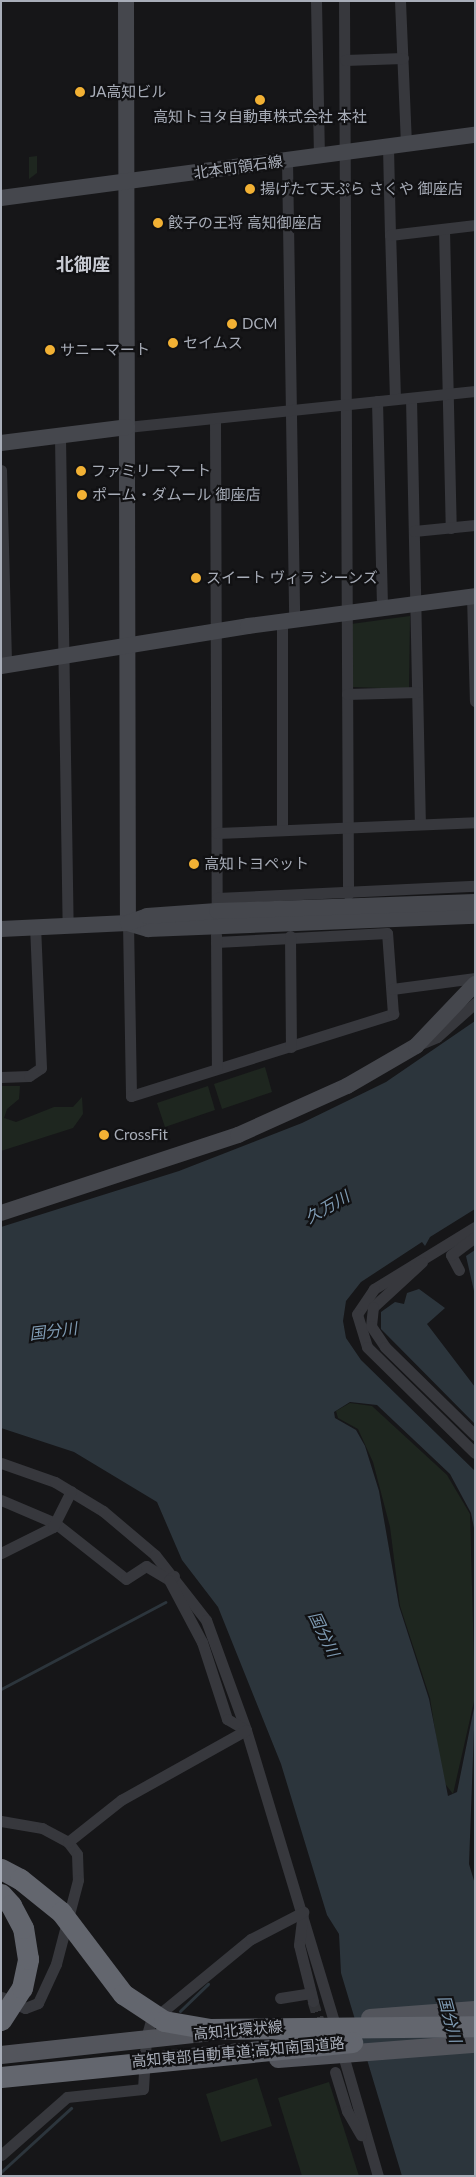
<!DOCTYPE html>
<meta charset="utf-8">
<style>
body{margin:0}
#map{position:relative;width:476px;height:2177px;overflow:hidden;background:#161618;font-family:Lato,"Noto Sans JP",sans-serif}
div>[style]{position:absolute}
.green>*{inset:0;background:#1e261f}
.water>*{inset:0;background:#2c353c}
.stream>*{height:3px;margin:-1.5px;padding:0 1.5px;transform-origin:1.5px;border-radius:1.5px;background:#2c353c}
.street-tunnel>*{height:11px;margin-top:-5.5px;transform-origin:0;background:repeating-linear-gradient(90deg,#333438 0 11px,transparent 0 16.5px)}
.street>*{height:11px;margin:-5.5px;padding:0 5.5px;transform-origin:5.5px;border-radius:5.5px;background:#37383d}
.secondary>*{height:16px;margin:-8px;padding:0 8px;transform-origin:8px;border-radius:8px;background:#45474d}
.primary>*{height:18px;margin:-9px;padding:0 9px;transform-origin:9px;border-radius:9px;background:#53555c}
.highway>*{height:21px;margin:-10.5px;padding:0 10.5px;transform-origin:10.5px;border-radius:10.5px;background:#63666e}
.highway-bridge>*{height:21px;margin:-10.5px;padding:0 10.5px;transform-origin:10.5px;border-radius:10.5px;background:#63666e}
.dots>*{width:14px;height:14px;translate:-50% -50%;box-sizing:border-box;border:2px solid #111113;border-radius:50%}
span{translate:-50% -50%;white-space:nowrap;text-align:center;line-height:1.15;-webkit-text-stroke:4.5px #111113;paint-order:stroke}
.poi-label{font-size:15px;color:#a8adb8}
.left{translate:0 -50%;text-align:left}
.street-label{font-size:15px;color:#a8adb8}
.water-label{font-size:16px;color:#7f9bb3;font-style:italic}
.quarter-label{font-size:18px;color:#c9ccd4;font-weight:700}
.frame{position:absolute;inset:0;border:2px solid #a8adb8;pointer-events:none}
</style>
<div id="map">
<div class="green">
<div style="clip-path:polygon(37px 156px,37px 173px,29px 179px,29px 157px)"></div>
<div style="clip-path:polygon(410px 616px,409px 689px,352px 687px,351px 624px)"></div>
<div style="clip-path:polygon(265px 1067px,272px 1092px,222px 1109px,214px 1084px)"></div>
<div style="clip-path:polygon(1px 1086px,20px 1086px,19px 1099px,7px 1109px,4px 1118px,16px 1122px,54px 1107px,73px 1107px,82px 1097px,83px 1114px,73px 1128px,1px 1151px)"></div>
<div style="clip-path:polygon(208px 1086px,215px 1110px,165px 1127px,157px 1103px)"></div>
<div style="clip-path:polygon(350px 1403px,372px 1406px,447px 1475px,470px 1514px,475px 1697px,453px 1794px,443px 1781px,430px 1698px,400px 1606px,390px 1527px,373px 1462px,358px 1429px,338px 1418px,336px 1411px)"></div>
<div style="clip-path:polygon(257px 2078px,272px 2126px,221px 2142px,206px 2094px)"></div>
<div style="clip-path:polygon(329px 2082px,359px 2176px,302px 2176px,278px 2098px)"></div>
</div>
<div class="water">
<div style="clip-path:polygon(475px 1021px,475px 1209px,430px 1237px,425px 1246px,422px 1242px,361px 1282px,346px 1301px,343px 1321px,346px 1338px,361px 1360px,475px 1471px,475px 1533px,471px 1513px,450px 1474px,377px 1405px,350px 1402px,334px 1412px,335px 1418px,356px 1430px,365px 1446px,379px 1491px,399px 1606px,429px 1699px,448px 1796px,457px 1792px,475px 1703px,469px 1864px,475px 1884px,475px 2176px,402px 2176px,341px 1973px,339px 1934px,327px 1915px,281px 1764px,218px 1607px,182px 1560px,157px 1502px,74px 1452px,1px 1428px,1px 1227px,179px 1171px,302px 1123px,386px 1082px)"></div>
<div style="clip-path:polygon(475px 1250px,475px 1290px,474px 1291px,466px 1256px)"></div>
<div style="clip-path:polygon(419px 1289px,445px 1308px,427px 1324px,475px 1387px,475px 1424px,381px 1329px,381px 1312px,395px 1302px,404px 1304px,407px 1293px)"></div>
</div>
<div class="stream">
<div style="left:1px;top:1689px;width:186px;rotate:-27.9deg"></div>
<div style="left:180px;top:2011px;width:39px;rotate:-44deg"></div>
<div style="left:1px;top:2172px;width:95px;rotate:-42.4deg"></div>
</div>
<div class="street-tunnel">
<div style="left:313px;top:2001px;width:30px;rotate:73deg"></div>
</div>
<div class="street">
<div style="left:316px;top:1px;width:155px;rotate:88.9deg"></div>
<div style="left:344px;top:1px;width:893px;rotate:89.74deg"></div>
<div style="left:400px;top:1px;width:144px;rotate:87.6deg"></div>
<div style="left:345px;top:60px;width:58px;rotate:-2deg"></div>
<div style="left:388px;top:147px;width:88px;rotate:88.7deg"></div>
<div style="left:287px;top:160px;width:460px;rotate:89.1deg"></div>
<div style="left:444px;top:229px;width:299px;rotate:88.7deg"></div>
<div style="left:411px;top:398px;width:426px;rotate:88.8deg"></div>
<div style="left:395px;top:399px;width:164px;rotate:-91.7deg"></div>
<div style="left:390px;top:235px;width:86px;rotate:-6.7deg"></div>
<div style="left:377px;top:401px;width:207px;rotate:88.6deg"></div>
<div style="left:215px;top:418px;width:493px;rotate:89.8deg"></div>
<div style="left:127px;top:427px;width:350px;rotate:-5.9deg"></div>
<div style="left:60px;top:437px;width:489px;rotate:89.1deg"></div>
<div style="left:1px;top:470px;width:195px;rotate:88.5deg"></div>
<div style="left:414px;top:531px;width:61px;rotate:-5.6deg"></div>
<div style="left:472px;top:596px;width:105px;rotate:88.4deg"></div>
<div style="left:282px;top:623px;width:207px;rotate:90deg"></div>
<div style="left:347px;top:694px;width:70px;rotate:-1.6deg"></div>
<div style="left:217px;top:833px;width:258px;rotate:-2.4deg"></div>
<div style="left:217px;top:898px;width:258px;rotate:-2.7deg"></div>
<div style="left:128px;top:923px;width:173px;rotate:89deg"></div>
<div style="left:131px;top:1096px;width:275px;rotate:-17.4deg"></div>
<div style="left:393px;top:1014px;width:81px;rotate:-94.2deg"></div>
<div style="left:387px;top:933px;width:171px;rotate:177deg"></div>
<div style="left:216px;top:935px;width:133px;rotate:89.6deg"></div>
<div style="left:290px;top:936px;width:111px;rotate:89.5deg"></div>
<div style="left:392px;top:989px;width:84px;rotate:-7.5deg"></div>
<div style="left:423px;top:1043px;width:15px;rotate:-23deg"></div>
<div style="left:437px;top:1037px;width:51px;rotate:-41.8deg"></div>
<div style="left:1px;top:1077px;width:28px;rotate:-2deg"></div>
<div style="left:29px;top:1076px;width:14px;rotate:-34deg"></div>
<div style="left:41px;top:1068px;width:141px;rotate:-92.4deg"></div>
<div style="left:475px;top:1227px;width:119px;rotate:148.5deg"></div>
<div style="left:374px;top:1289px;width:30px;rotate:124deg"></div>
<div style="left:357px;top:1314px;width:34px;rotate:73deg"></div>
<div style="left:367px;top:1347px;width:151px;rotate:44.5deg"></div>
<div style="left:422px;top:1262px;width:67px;rotate:137.4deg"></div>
<div style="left:373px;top:1307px;width:19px;rotate:96deg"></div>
<div style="left:371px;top:1326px;width:25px;rotate:56deg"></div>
<div style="left:385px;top:1347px;width:126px;rotate:44.4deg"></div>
<div style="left:459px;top:1270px;width:17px;rotate:-118deg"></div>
<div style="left:451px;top:1255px;width:30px;rotate:-37deg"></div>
<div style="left:1px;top:1463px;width:57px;rotate:19.4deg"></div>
<div style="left:55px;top:1482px;width:56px;rotate:31.1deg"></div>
<div style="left:103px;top:1511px;width:68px;rotate:40.2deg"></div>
<div style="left:155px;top:1555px;width:83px;rotate:51.9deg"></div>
<div style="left:206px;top:1620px;width:117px;rotate:70deg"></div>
<div style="left:246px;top:1730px;width:304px;rotate:73.2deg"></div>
<div style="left:1px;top:1500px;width:59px;rotate:23.1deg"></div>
<div style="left:55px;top:1523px;width:90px;rotate:38.3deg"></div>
<div style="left:126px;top:1579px;width:24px;rotate:-33deg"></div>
<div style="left:146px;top:1566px;width:27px;rotate:31deg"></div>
<div style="left:1px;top:1553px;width:58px;rotate:-26.6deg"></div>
<div style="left:53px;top:1527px;width:40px;rotate:-63.4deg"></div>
<div style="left:174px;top:1576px;width:6px;rotate:141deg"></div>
<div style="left:169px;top:1580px;width:70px;rotate:62deg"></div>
<div style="left:202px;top:1642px;width:81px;rotate:72deg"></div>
<div style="left:227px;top:1719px;width:22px;rotate:30deg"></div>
<div style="left:1px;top:1821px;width:42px;rotate:9.7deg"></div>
<div style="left:42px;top:1828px;width:30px;rotate:28deg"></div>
<div style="left:68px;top:1842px;width:15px;rotate:53deg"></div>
<div style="left:77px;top:1854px;width:26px;rotate:88deg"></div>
<div style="left:78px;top:1880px;width:87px;rotate:104.7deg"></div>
<div style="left:56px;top:1964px;width:43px;rotate:114.8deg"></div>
<div style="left:38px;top:2003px;width:14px;rotate:159deg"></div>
<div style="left:25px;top:2008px;width:26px;rotate:-155deg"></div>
<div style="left:68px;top:1842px;width:68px;rotate:-38.4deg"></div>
<div style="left:121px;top:1800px;width:143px;rotate:-29.2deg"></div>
<div style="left:303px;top:1912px;width:33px;rotate:97deg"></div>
<div style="left:299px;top:1945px;width:58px;rotate:76deg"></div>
<div style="left:280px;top:1998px;width:31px;rotate:-9deg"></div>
<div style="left:343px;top:2055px;width:126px;rotate:73.9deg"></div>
<div style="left:335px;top:2072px;width:41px;rotate:72.9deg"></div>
<div style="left:347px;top:2111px;width:28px;rotate:60deg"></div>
<div style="left:1px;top:2155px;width:88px;rotate:-41.3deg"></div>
<div style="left:67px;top:2097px;width:76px;rotate:-6deg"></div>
<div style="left:143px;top:2089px;width:51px;rotate:-86.6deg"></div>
<div style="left:146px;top:2038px;width:18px;rotate:-74deg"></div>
<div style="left:151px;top:2021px;width:129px;rotate:-39.4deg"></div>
<div style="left:251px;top:1939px;width:59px;rotate:-27.4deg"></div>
</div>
<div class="secondary">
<div style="left:126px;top:1px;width:922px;rotate:89.88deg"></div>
<div style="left:1px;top:198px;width:478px;rotate:-7.6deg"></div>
<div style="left:1px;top:443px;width:127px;rotate:-7.2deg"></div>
<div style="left:1px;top:666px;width:250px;rotate:-9.2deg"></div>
<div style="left:248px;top:626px;width:229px;rotate:-7.5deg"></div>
<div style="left:128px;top:923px;width:21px;rotate:17deg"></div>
<div style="left:148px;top:929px;width:327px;rotate:-2.3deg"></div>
<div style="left:1px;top:929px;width:127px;rotate:-2.7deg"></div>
<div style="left:128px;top:923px;width:20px;rotate:-20deg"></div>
<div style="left:147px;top:916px;width:70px;rotate:-4.1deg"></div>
<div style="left:217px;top:911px;width:258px;rotate:-2deg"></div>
<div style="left:1px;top:1213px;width:250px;rotate:-18.2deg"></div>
<div style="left:238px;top:1135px;width:120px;rotate:-24.2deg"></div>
<div style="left:347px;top:1086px;width:80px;rotate:-30.1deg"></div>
<div style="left:416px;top:1046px;width:86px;rotate:-46.4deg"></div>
</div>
<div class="primary">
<div style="left:370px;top:2018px;width:105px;rotate:-4.4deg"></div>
<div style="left:1px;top:2055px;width:205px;rotate:-6.2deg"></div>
<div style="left:278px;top:2059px;width:198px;rotate:-4.4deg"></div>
</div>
<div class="highway">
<div style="left:1px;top:1869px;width:21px;rotate:28deg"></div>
<div style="left:1px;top:1894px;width:15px;rotate:48deg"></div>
</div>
<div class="highway-bridge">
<div style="left:20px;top:1879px;width:53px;rotate:38.8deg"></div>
<div style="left:61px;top:1912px;width:103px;rotate:52.9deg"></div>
<div style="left:123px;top:1994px;width:49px;rotate:33.4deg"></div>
<div style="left:164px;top:2021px;width:47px;rotate:9.9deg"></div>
<div style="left:210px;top:2029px;width:265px;rotate:-0.6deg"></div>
<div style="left:1px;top:2020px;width:38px;rotate:-57deg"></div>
<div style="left:22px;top:1988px;width:30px;rotate:-78deg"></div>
<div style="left:28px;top:1959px;width:31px;rotate:-99deg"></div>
<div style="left:23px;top:1928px;width:26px;rotate:-118deg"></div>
<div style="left:1px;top:2077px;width:353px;rotate:-5.7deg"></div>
</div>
<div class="dots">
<div style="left:80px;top:92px;background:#f2b134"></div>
<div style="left:260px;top:100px;background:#f2b134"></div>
<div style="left:250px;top:189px;background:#f2b134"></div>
<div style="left:158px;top:223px;background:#f2b134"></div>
<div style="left:232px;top:324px;background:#f2b134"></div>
<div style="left:173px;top:343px;background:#f2b134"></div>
<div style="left:50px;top:350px;background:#f2b134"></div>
<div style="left:81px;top:471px;background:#f2b134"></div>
<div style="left:82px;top:495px;background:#f2b134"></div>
<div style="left:196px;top:578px;background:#f2b134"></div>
<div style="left:194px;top:864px;background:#f2b134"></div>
<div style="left:104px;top:1135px;background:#f2b134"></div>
</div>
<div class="poi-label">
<span class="left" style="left:90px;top:92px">JA高知ビル</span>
<span style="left:260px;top:117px">高知トヨタ自動車株式会社 本社</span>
<span class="left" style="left:260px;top:189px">揚げたて天ぷら さくや 御座店</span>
<span class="left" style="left:168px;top:223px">餃子の王将 高知御座店</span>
<span class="left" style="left:242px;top:324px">DCM</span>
<span class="left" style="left:183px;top:343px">セイムス</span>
<span class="left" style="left:60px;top:350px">サニーマート</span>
<span class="left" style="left:91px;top:471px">ファミリーマート</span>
<span class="left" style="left:92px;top:495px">ポーム・ダムール 御座店</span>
<span class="left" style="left:206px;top:578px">スイート ヴィラ シーンズ</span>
<span class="left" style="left:204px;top:864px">高知トヨペット</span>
<span class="left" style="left:114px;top:1135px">CrossFit</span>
</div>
<div class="street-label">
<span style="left:238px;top:167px;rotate:-8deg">北本町領石線</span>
<span style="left:238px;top:2030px;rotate:-5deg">高知北環状線</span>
<span style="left:238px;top:2052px;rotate:-5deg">高知東部自動車道;高知南国道路</span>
</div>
<div class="water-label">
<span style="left:327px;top:1207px;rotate:-30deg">久万川</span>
<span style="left:53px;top:1331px;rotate:-7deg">国分川</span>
<span style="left:324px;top:1634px;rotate:64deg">国分川</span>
<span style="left:450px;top:2019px;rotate:75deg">国分川</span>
</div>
<div class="quarter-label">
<span style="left:83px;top:264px">北御座</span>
</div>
<div class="frame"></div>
</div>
